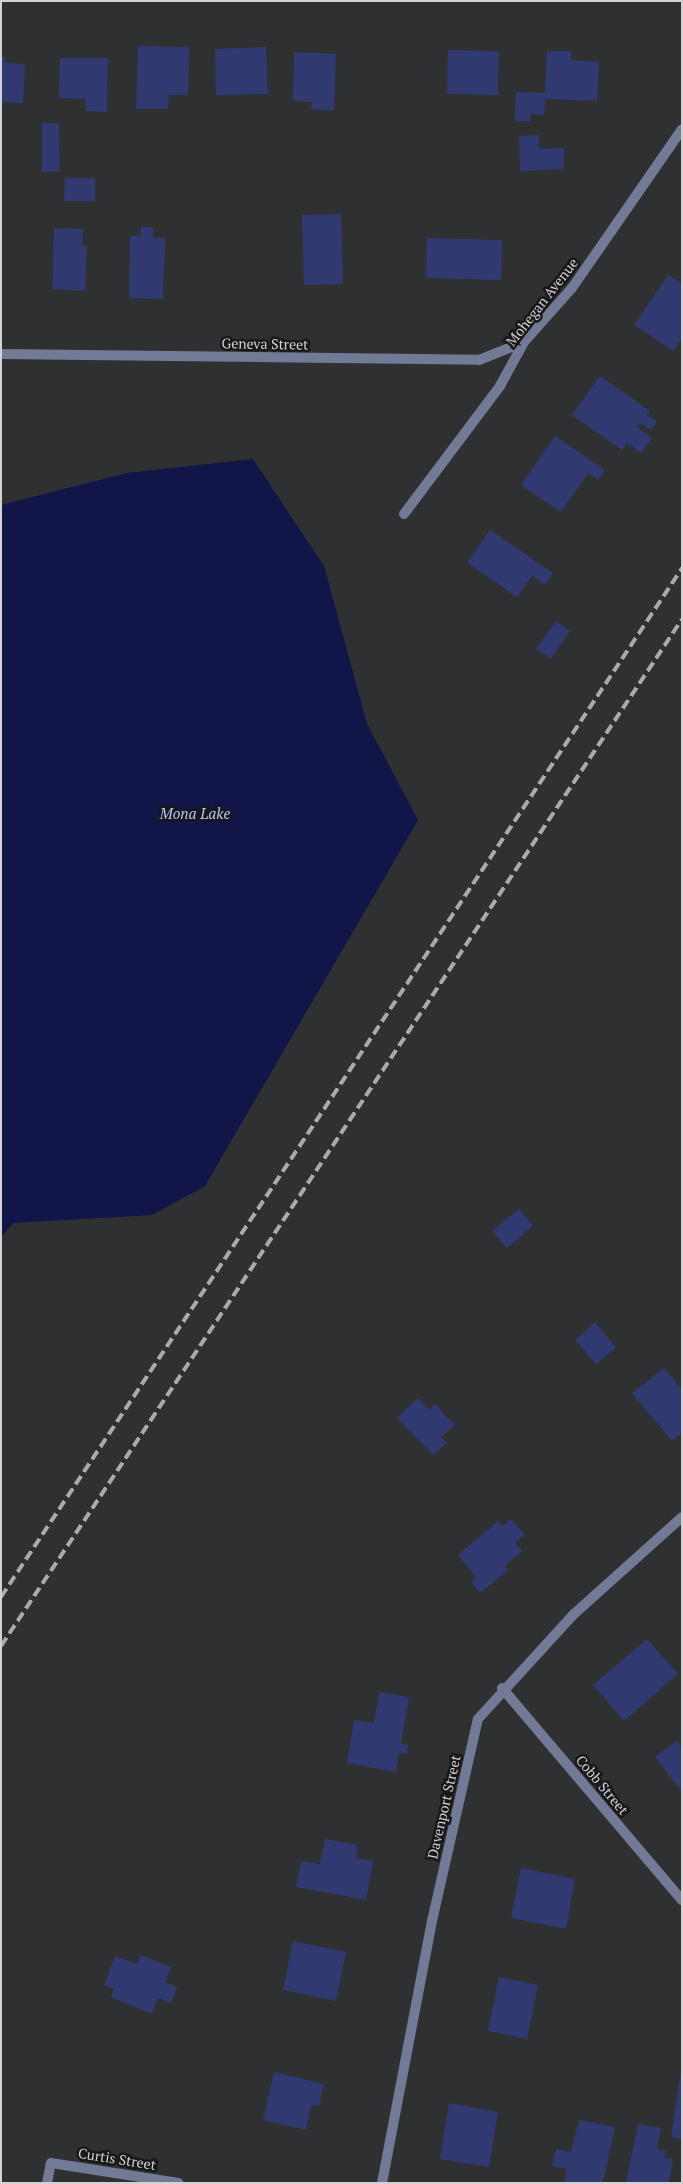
<!DOCTYPE html>
<style>
body{margin:0}
#map{position:relative;width:683px;height:2184px;overflow:hidden;background:#2f3032;font-family:"PT Serif",serif}
div>[style]{position:absolute}
.water>*{inset:0;background:#111548}
.building>*{inset:0;background:#303a71}
.minor>*{height:10px;margin:-5px;padding:0 5px;transform-origin:5px;border-radius:5px;background:#737a95}
.rail>*{height:4px;margin-top:-2px;transform-origin:0;background:repeating-linear-gradient(90deg,#aaaaac 0 10px,transparent 0 15px)}
span{translate:-50% -50%;white-space:nowrap;text-align:center;line-height:1.15;-webkit-text-stroke:5px #181819;paint-order:stroke}
.street-label{font-size:14px;color:#d2d2d4}
.water-label{font-size:15px;color:#b8c6fa;font-style:italic}
.frame{position:absolute;inset:0;border:2px solid #d2d2d4;pointer-events:none}
</style>
<div id="map">
<div class="water">
<div style="clip-path:polygon(253px 459px,324px 566px,367px 724px,418px 820px,205px 1186px,152px 1215px,13px 1223px,1px 1237px,1px 505px,127px 473px)"></div>
</div>
<div class="building">
<div style="clip-path:polygon(138px 46px,189px 47px,188px 95px,169px 95px,168px 109px,136px 109px)"></div>
<div style="clip-path:polygon(266px 47px,268px 94px,216px 95px,215px 49px)"></div>
<div style="clip-path:polygon(448px 50px,499px 51px,498px 95px,447px 94px)"></div>
<div style="clip-path:polygon(547px 51px,571px 51px,571px 60px,599px 62px,597px 101px,545px 99px,544px 115px,531px 114px,530px 121px,515px 121px,516px 92px,545px 93px)"></div>
<div style="clip-path:polygon(294px 52px,336px 54px,334px 111px,311px 109px,312px 102px,293px 101px)"></div>
<div style="clip-path:polygon(1px 57px,6px 57px,5px 63px,25px 64px,23px 103px,1px 102px)"></div>
<div style="clip-path:polygon(60px 58px,108px 58px,107px 112px,86px 111px,86px 99px,59px 98px)"></div>
<div style="clip-path:polygon(42px 123px,59px 123px,60px 171px,42px 172px)"></div>
<div style="clip-path:polygon(539px 135px,539px 149px,564px 148px,564px 169px,520px 171px,519px 136px)"></div>
<div style="clip-path:polygon(65px 178px,95px 178px,95px 201px,64px 201px)"></div>
<div style="clip-path:polygon(341px 214px,343px 284px,304px 285px,302px 215px)"></div>
<div style="clip-path:polygon(141px 227px,153px 227px,153px 238px,165px 238px,163px 299px,129px 298px,130px 236px,141px 236px)"></div>
<div style="clip-path:polygon(54px 228px,83px 229px,82px 246px,87px 246px,85px 291px,52px 289px)"></div>
<div style="clip-path:polygon(427px 238px,502px 240px,501px 280px,426px 278px)"></div>
<div style="clip-path:polygon(668px 275px,682px 284px,682px 339px,673px 351px,634px 325px)"></div>
<div style="clip-path:polygon(600px 376px,650px 411px,647px 415px,657px 421px,651px 430px,640px 423px,637px 427px,652px 438px,641px 453px,627px 443px,622px 450px,572px 415px)"></div>
<div style="clip-path:polygon(555px 436px,605px 470px,598px 480px,588px 473px,561px 512px,521px 485px)"></div>
<div style="clip-path:polygon(490px 530px,553px 573px,545px 585px,532px 576px,517px 597px,467px 563px)"></div>
<div style="clip-path:polygon(556px 621px,570px 631px,551px 659px,536px 649px)"></div>
<div style="clip-path:polygon(519px 1209px,533px 1226px,507px 1248px,492px 1231px)"></div>
<div style="clip-path:polygon(595px 1322px,616px 1347px,596px 1364px,575px 1340px)"></div>
<div style="clip-path:polygon(664px 1368px,682px 1389px,682px 1433px,672px 1441px,632px 1393px)"></div>
<div style="clip-path:polygon(418px 1398px,429px 1410px,435px 1404px,455px 1425px,441px 1437px,447px 1443px,433px 1455px,397px 1418px)"></div>
<div style="clip-path:polygon(511px 1519px,524px 1534px,515px 1543px,522px 1551px,505px 1566px,508px 1570px,480px 1593px,471px 1582px,476px 1577px,458px 1555px,498px 1521px,503px 1526px)"></div>
<div style="clip-path:polygon(647px 1639px,678px 1674px,624px 1721px,593px 1685px)"></div>
<div style="clip-path:polygon(379px 1692px,409px 1697px,401px 1744px,408px 1745px,407px 1754px,399px 1753px,396px 1772px,347px 1763px,354px 1720px,374px 1723px)"></div>
<div style="clip-path:polygon(677px 1741px,682px 1747px,682px 1792px,655px 1757px)"></div>
<div style="clip-path:polygon(325px 1839px,358px 1845px,356px 1858px,373px 1861px,366px 1900px,296px 1887px,301px 1861px,320px 1864px)"></div>
<div style="clip-path:polygon(521px 1868px,575px 1879px,566px 1929px,511px 1918px)"></div>
<div style="clip-path:polygon(293px 1941px,346px 1952px,336px 2001px,283px 1990px)"></div>
<div style="clip-path:polygon(141px 1955px,171px 1967px,165px 1982px,177px 1987px,171px 2003px,158px 1998px,152px 2014px,111px 1997px,114px 1989px,104px 1985px,115px 1956px,137px 1964px)"></div>
<div style="clip-path:polygon(499px 1977px,538px 1985px,527px 2039px,488px 2031px)"></div>
<div style="clip-path:polygon(681px 2071px,682px 2071px,682px 2139px,671px 2137px)"></div>
<div style="clip-path:polygon(274px 2072px,324px 2084px,319px 2106px,311px 2105px,306px 2130px,263px 2120px)"></div>
<div style="clip-path:polygon(449px 2103px,498px 2112px,489px 2167px,440px 2159px)"></div>
<div style="clip-path:polygon(579px 2120px,615px 2127px,603px 2183px,564px 2183px,567px 2169px,552px 2166px,556px 2149px,571px 2152px)"></div>
<div style="clip-path:polygon(638px 2124px,661px 2128px,657px 2149px,666px 2151px,664px 2158px,673px 2159px,669px 2183px,626px 2183px)"></div>
</div>
<div class="minor">
<div style="left:1px;top:354px;width:478px;rotate:0.7deg"></div>
<div style="left:479px;top:360px;width:48px;rotate:-21.8deg"></div>
<div style="left:404px;top:514px;width:160px;rotate:-53.1deg"></div>
<div style="left:500px;top:386px;width:50px;rotate:-61.4deg"></div>
<div style="left:524px;top:342px;width:72px;rotate:-48.4deg"></div>
<div style="left:572px;top:288px;width:193px;rotate:-55.3deg"></div>
<div style="left:502px;top:1688px;width:278px;rotate:49.7deg"></div>
<div style="left:47px;top:2183px;width:20px;rotate:-79deg"></div>
<div style="left:51px;top:2163px;width:129px;rotate:8.9deg"></div>
<div style="left:382px;top:2183px;width:267px;rotate:-79.2deg"></div>
<div style="left:432px;top:1921px;width:207px;rotate:-77.2deg"></div>
<div style="left:478px;top:1719px;width:142px;rotate:-47.6deg"></div>
<div style="left:574px;top:1614px;width:145px;rotate:-41.9deg"></div>
</div>
<div class="rail">
<div style="left:1px;top:1597px;width:1234px;rotate:-56.5deg"></div>
<div style="left:1px;top:1646px;width:1232px;rotate:-56.45deg"></div>
</div>
<div class="street-label">
<span style="left:542px;top:302px;rotate:-52deg">Mohegan Avenue</span>
<span style="left:265px;top:344px;rotate:1deg">Geneva Street</span>
<span style="left:602px;top:1785px;rotate:50deg">Cobb Street</span>
<span style="left:444px;top:1807px;rotate:-77deg">Davenport Street</span>
<span style="left:117px;top:2159px;rotate:9deg">Curtis Street</span>
</div>
<div class="water-label">
<span style="left:195px;top:814px">Mona Lake</span>
</div>
<div class="frame"></div>
</div>
